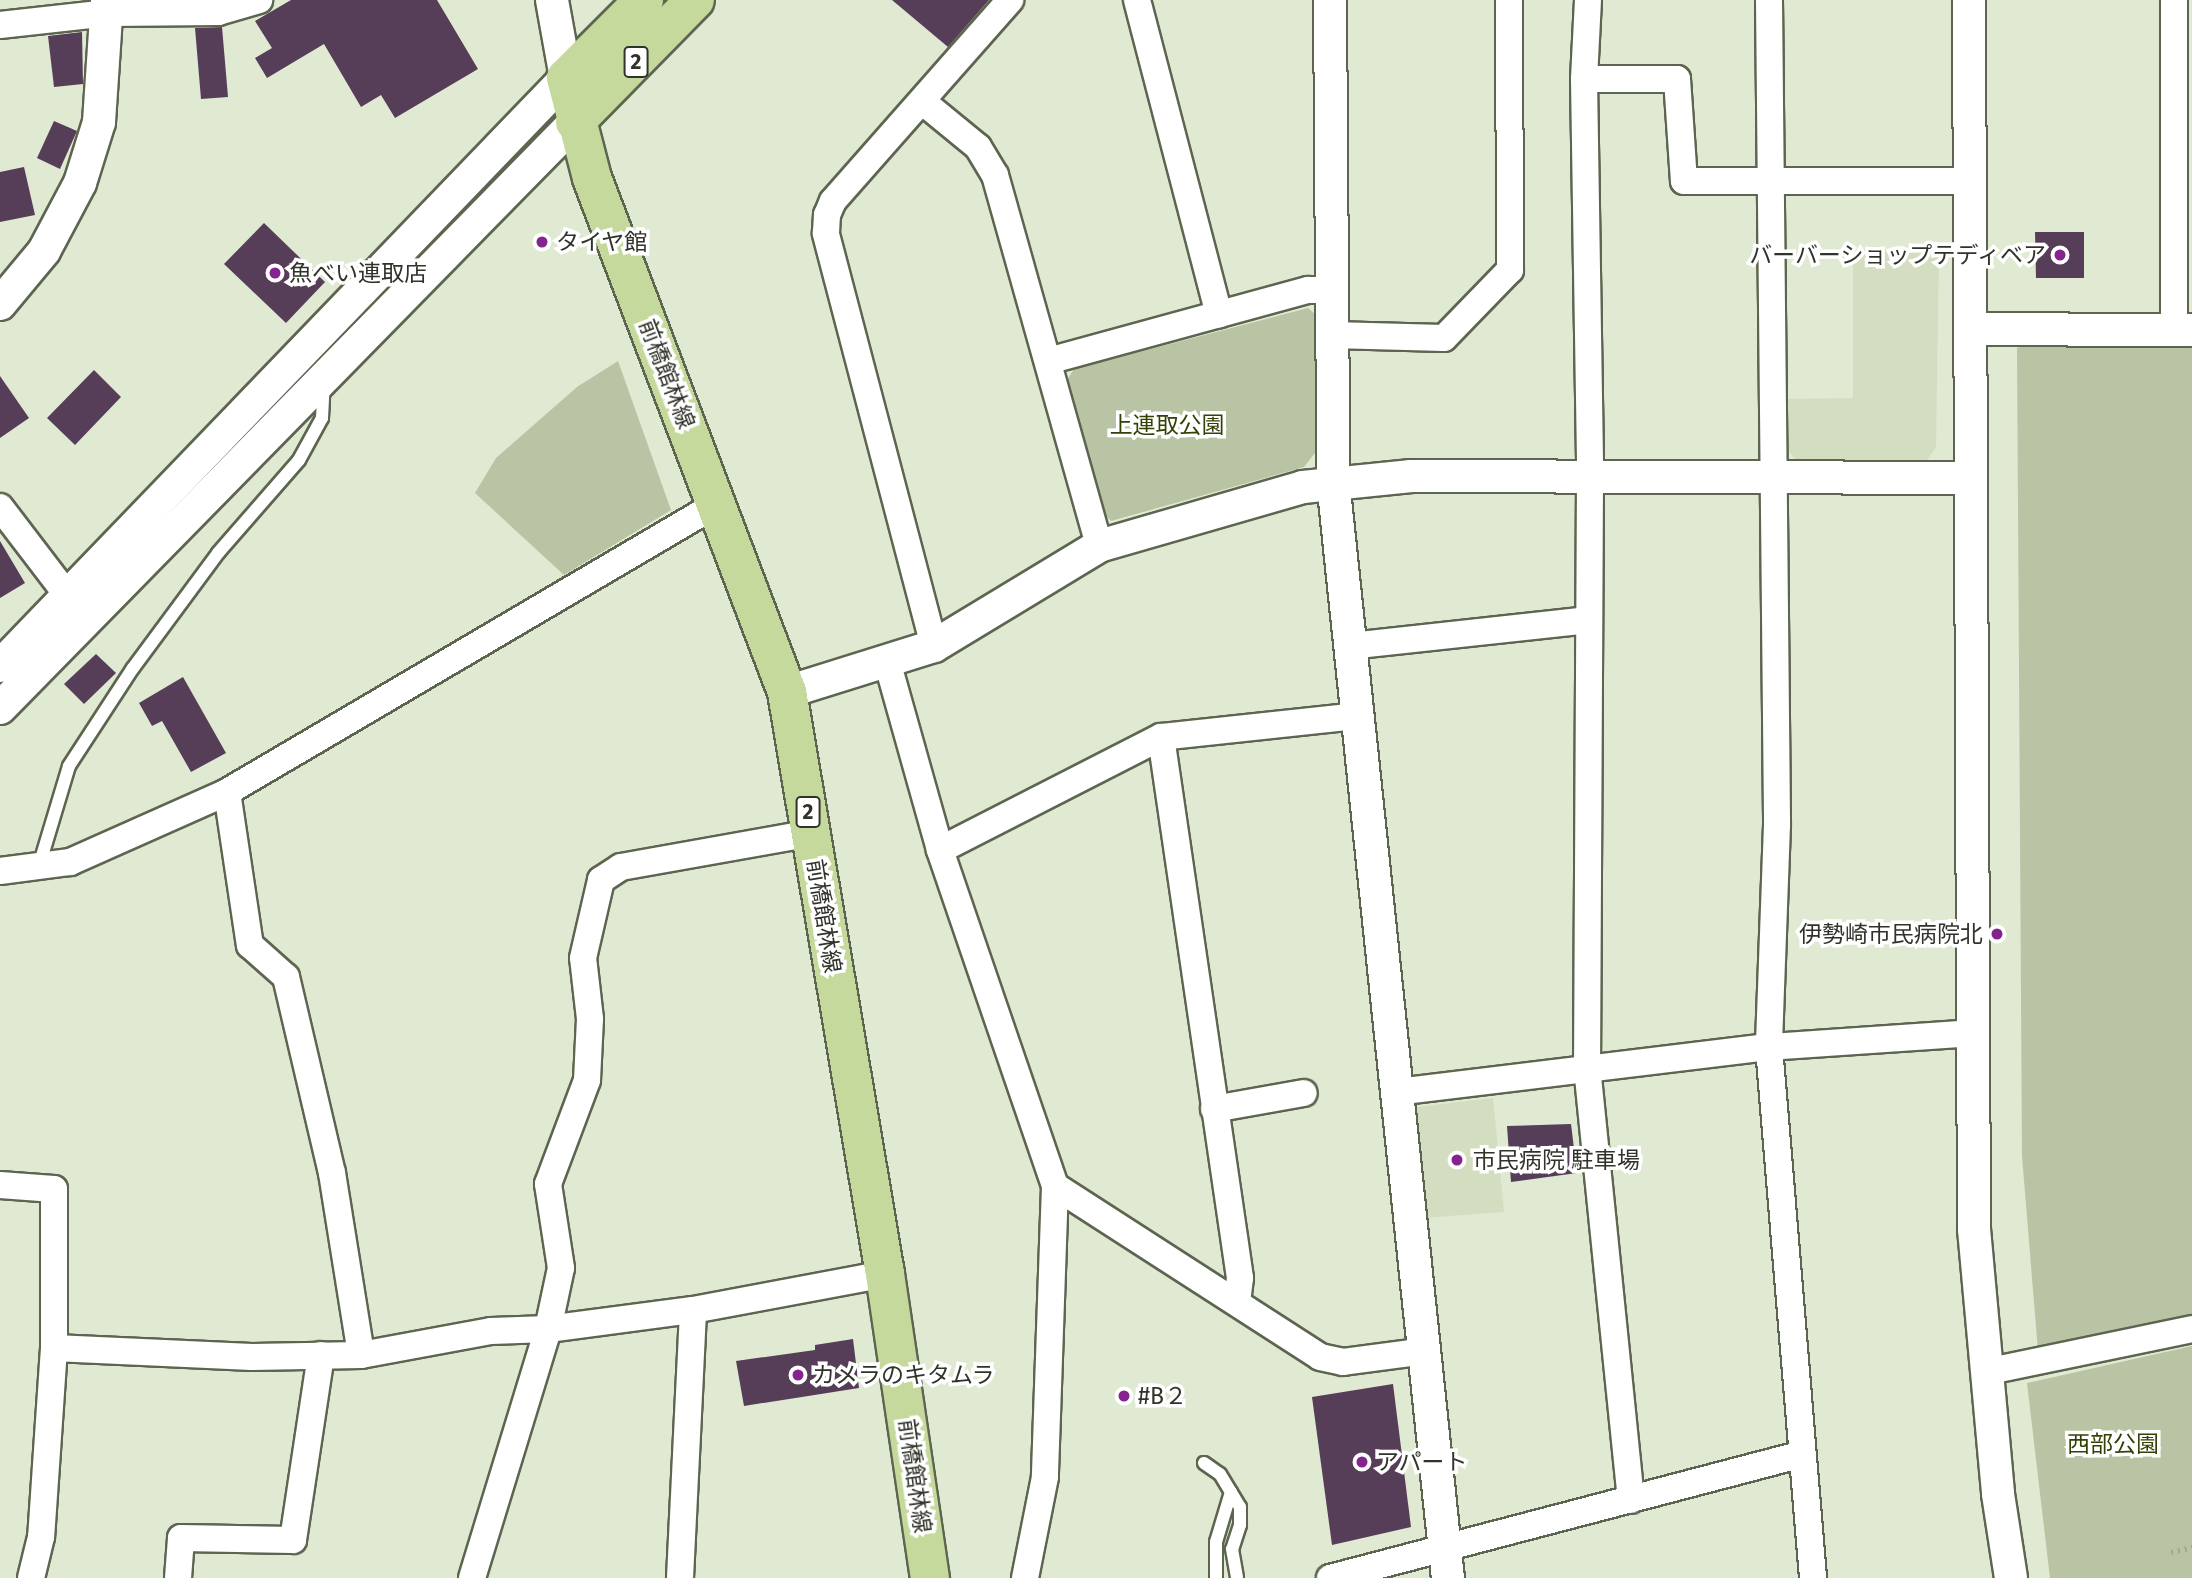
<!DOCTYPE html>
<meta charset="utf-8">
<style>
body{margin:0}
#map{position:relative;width:2192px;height:1578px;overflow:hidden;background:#e0e9d1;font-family:"Fira Sans","Noto Sans JP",sans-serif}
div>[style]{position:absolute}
.built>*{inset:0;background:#d3dec0}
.green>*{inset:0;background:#b8c4a3}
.building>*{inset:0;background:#563e58}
.path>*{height:4.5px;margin-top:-2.25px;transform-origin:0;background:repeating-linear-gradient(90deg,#9fa693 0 2px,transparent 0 7px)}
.roads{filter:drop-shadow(2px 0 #5d6550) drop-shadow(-2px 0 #5d6550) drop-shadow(0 2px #5d6550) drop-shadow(0 -2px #5d6550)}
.service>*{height:12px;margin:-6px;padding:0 6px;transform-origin:6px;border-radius:6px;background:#fff}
.minor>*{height:26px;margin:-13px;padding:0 13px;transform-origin:13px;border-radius:13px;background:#fff}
.tertiary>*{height:32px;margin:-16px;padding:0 16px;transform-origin:16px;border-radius:16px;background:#fff}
.primary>*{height:38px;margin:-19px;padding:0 19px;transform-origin:19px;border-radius:19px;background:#c6d99d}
.dots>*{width:19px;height:19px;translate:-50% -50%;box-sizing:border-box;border:4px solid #fff;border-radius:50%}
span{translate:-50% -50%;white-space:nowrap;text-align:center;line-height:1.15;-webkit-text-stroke:7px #fff;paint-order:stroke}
.shield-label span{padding:2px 5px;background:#fff;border:2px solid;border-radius:5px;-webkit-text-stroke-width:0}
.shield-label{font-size:21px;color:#30332a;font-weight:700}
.poi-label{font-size:23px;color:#30332a}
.left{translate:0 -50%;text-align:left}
.right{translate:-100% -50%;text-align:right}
.street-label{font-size:23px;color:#30332a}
.park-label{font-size:23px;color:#324206}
</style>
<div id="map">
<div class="built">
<div style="clip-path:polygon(1853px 249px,1939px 250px,1936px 447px,1927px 460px,1798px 462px,1787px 449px,1784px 399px,1853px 398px)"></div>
<div style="clip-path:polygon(1493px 1098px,1504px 1212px,1422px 1218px,1409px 1108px)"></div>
</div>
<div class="green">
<div style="clip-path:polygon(1308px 308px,1315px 314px,1315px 453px,1304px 467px,1111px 521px,1104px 514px,1067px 380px,1074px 369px)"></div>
<div style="clip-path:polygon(2023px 346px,2192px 347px,2192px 1319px,2038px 1351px,2022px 1156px,2017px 348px)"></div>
<div style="clip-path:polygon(618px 361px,671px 510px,564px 575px,475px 493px,496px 458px,577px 387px)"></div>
<div style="clip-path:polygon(2192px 1346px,2192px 1578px,2050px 1578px,2027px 1383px)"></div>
</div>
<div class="building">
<div style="clip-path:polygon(291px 0,437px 0,478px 69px,395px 118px,381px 95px,361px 107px,324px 44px,267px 78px,255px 58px,272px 48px,255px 21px)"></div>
<div style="clip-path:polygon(892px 0,989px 0,948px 47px)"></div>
<div style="clip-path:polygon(222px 27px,228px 97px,201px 99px,195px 28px)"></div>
<div style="clip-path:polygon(82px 32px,83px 84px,54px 87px,48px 36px)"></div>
<div style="clip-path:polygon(54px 121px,77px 131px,60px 169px,37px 158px)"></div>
<div style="clip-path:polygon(24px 167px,35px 215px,0 222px,0 172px)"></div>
<div style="clip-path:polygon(264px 223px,325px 282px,286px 323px,224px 264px)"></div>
<div style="clip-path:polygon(2035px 232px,2084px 232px,2084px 278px,2036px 278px)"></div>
<div style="clip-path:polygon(94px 370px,121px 397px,75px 445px,47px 418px)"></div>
<div style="clip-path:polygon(0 376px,29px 418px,0 438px)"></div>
<div style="clip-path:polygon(0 541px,25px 583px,0 598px)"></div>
<div style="clip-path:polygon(96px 654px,116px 673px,84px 704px,64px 684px)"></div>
<div style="clip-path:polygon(183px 677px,226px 753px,191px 772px,162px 721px,152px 726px,139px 703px)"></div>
<div style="clip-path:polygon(1571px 1124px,1577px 1173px,1511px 1182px,1507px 1126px)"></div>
<div style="clip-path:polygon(853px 1339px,859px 1388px,744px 1406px,736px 1361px,815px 1350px,815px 1345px)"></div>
<div style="clip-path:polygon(1393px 1384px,1411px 1527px,1332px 1545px,1312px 1397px)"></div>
</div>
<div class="path">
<div style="left:2171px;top:1552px;width:22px;rotate:-13deg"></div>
</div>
<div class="roads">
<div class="service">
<div style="left:39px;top:866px;width:104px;rotate:-73.3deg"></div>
<div style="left:69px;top:766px;width:117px;rotate:-56.9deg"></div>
<div style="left:133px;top:668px;width:143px;rotate:-53.5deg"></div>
<div style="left:218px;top:553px;width:123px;rotate:-48.9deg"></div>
<div style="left:299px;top:460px;width:48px;rotate:-61.3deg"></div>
<div style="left:322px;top:418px;width:36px;rotate:-87deg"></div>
<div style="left:1204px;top:1463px;width:19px;rotate:35deg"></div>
<div style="left:1220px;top:1474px;width:39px;rotate:59deg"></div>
<div style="left:1240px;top:1507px;width:18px;rotate:90deg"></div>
<div style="left:1240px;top:1525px;width:25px;rotate:108deg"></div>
<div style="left:1232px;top:1549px;width:29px;rotate:80deg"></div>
<div style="left:1216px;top:1578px;width:36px;rotate:-90deg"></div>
<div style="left:1216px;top:1542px;width:52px;rotate:-73.3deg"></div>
</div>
<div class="minor">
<div style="left:1137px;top:0;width:325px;rotate:75.4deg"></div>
<div style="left:1588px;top:0;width:79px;rotate:92.9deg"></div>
<div style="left:1584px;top:79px;width:400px;rotate:89.1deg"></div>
<div style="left:1590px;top:479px;width:588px;rotate:90.29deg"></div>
<div style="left:1587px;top:1067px;width:435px;rotate:84.2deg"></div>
<div style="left:1769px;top:0;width:825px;rotate:89.44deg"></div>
<div style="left:1777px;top:825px;width:222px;rotate:92.1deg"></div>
<div style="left:1769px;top:1047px;width:533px;rotate:85.26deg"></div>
<div style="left:0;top:25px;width:109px;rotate:-6.3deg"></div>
<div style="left:108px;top:13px;width:110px;rotate:-0.5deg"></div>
<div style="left:218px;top:12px;width:43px;rotate:-16.3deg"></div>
<div style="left:1584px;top:79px;width:93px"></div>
<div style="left:1677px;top:79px;width:102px;rotate:86.1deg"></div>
<div style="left:1684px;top:181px;width:286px"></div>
<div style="left:923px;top:102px;width:71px;rotate:39.3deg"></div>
<div style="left:978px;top:147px;width:33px;rotate:59deg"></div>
<div style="left:995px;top:175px;width:385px;rotate:74.3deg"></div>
<div style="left:2174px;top:330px;width:330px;rotate:-90deg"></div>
<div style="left:1332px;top:335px;width:112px;rotate:1.5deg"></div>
<div style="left:1444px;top:338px;width:95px;rotate:-45.9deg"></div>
<div style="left:1510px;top:270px;width:270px;rotate:-90.2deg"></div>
<div style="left:1048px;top:361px;width:270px;rotate:-15.3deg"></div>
<div style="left:1308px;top:290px;width:24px"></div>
<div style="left:0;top:507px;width:112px;rotate:52.6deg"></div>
<div style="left:934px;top:646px;width:427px;rotate:-104.7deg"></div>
<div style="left:826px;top:233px;width:18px;rotate:-87deg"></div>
<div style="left:827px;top:215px;width:15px;rotate:-67deg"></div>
<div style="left:833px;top:201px;width:268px;rotate:-48.6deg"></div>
<div style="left:1350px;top:646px;width:239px;rotate:-6.2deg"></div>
<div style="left:887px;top:661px;width:196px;rotate:74.3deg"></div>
<div style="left:940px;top:850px;width:355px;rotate:71.1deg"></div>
<div style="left:1055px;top:1186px;width:291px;rotate:92deg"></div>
<div style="left:1045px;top:1477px;width:103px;rotate:101.2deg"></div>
<div style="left:1161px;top:737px;width:547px;rotate:81.69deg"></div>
<div style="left:1240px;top:1278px;width:24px;rotate:97deg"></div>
<div style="left:227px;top:792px;width:155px;rotate:81.5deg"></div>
<div style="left:250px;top:945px;width:48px;rotate:41.6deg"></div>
<div style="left:286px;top:977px;width:201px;rotate:76.8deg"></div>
<div style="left:332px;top:1173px;width:184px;rotate:80.9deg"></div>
<div style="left:940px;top:850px;width:248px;rotate:-27.1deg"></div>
<div style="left:1161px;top:737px;width:197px;rotate:-6.1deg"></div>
<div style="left:0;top:871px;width:71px;rotate:-7.3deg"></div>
<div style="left:70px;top:862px;width:172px;rotate:-24deg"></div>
<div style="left:227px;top:792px;width:568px;rotate:-30.45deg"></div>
<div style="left:1396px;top:1092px;width:376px;rotate:-6.9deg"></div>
<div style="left:1769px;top:1047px;width:204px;rotate:-3.9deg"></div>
<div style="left:1214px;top:1109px;width:91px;rotate:-10.1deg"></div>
<div style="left:0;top:1185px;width:54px;rotate:4.2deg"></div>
<div style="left:54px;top:1189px;width:159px;rotate:90deg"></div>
<div style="left:54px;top:1348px;width:189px;rotate:93.9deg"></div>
<div style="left:41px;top:1537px;width:42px;rotate:103.7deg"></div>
<div style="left:1055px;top:1186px;width:315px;rotate:32.8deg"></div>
<div style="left:1320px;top:1357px;width:24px;rotate:12deg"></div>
<div style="left:1343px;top:1362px;width:83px;rotate:-7.6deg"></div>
<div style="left:54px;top:1348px;width:198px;rotate:2.6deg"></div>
<div style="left:252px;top:1357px;width:109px;rotate:-1.1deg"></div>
<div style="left:361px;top:1355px;width:132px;rotate:-10.5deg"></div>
<div style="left:491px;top:1331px;width:57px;rotate:-2deg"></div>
<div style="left:548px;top:1329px;width:146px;rotate:-7.5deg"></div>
<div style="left:693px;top:1310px;width:195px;rotate:-10.6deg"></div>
<div style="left:1990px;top:1371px;width:206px;rotate:-11.7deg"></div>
<div style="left:178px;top:1578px;width:40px;rotate:-85.7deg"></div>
<div style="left:181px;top:1538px;width:112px;rotate:1deg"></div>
<div style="left:293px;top:1540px;width:187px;rotate:-81.4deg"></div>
<div style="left:472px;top:1578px;width:260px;rotate:-73deg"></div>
<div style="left:548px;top:1329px;width:62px;rotate:-78deg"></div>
<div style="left:561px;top:1268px;width:85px;rotate:-98.8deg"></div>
<div style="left:548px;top:1184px;width:111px;rotate:-69.4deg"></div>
<div style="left:587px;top:1080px;width:61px;rotate:-87.2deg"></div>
<div style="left:590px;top:1019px;width:61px;rotate:-96.5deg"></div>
<div style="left:583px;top:958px;width:80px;rotate:-77deg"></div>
<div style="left:601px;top:880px;width:24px;rotate:-33deg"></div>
<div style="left:621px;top:867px;width:193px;rotate:-10.1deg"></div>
<div style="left:680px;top:1578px;width:268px;rotate:-87.2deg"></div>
<div style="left:1330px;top:1578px;width:488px;rotate:-14.7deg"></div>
</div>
<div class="tertiary">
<div style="left:1330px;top:0;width:481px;rotate:89.6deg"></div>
<div style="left:1333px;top:481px;width:1103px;rotate:84.02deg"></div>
<div style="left:1969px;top:0;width:1229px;rotate:89.77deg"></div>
<div style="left:1974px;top:1229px;width:266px;rotate:84.8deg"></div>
<div style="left:1998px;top:1494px;width:85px;rotate:81.2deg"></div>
<div style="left:0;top:304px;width:69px;rotate:-50.3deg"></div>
<div style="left:44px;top:251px;width:77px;rotate:-62.1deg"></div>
<div style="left:80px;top:183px;width:64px;rotate:-72.7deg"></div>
<div style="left:99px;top:122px;width:122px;rotate:-86.2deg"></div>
<div style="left:1971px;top:329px;width:221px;rotate:0.3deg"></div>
<div style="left:0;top:666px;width:816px;rotate:-46.09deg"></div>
<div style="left:566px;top:78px;width:79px;rotate:-100.2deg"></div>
<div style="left:787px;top:692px;width:154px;rotate:-17.4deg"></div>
<div style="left:934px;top:646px;width:193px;rotate:-31.2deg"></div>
<div style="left:1099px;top:546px;width:212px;rotate:-16.1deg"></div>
<div style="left:1303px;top:487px;width:109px;rotate:-5.8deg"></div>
<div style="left:1411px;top:476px;width:559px;rotate:0.2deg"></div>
<div style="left:0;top:708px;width:821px;rotate:-45.54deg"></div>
</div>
<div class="primary">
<div style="left:644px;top:0;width:110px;rotate:135deg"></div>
<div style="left:566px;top:78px;width:103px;rotate:75.4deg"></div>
<div style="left:592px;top:178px;width:550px;rotate:69.22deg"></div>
<div style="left:787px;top:692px;width:590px;rotate:80.44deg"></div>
<div style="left:885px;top:1274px;width:307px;rotate:81.6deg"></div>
<div style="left:575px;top:122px;width:171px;rotate:-45.5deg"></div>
</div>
</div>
<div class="dots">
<div style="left:542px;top:242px;background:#85248e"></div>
<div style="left:2060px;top:255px;background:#85248e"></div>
<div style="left:275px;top:273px;background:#85248e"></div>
<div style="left:1997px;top:934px;background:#85248e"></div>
<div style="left:1457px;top:1160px;background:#85248e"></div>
<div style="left:798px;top:1375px;background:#85248e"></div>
<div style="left:1124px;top:1396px;background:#85248e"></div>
<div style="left:1362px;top:1462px;background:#85248e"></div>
</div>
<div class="shield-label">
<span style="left:636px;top:62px">2</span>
<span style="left:808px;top:812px">2</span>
</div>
<div class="poi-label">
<span class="left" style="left:556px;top:242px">タイヤ館</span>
<span class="right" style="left:2046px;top:255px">バーバーショップテディベア</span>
<span class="left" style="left:289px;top:273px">魚べい連取店</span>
<span class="right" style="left:1983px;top:934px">伊勢崎市民病院北</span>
<span class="left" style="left:1473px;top:1160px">市民病院 駐車場</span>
<span class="left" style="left:812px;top:1375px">カメラのキタムラ</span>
<span class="left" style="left:1138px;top:1396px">#B２</span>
<span class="left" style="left:1376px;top:1462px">アパート</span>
</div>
<div class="street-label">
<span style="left:667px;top:374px;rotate:69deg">前橋館林線</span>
<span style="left:824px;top:916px;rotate:81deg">前橋館林線</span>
<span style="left:915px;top:1476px;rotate:82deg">前橋館林線</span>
</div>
<div class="park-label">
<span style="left:1167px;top:425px">上連取公園</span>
<span style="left:2113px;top:1444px">西部公園</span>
</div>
</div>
